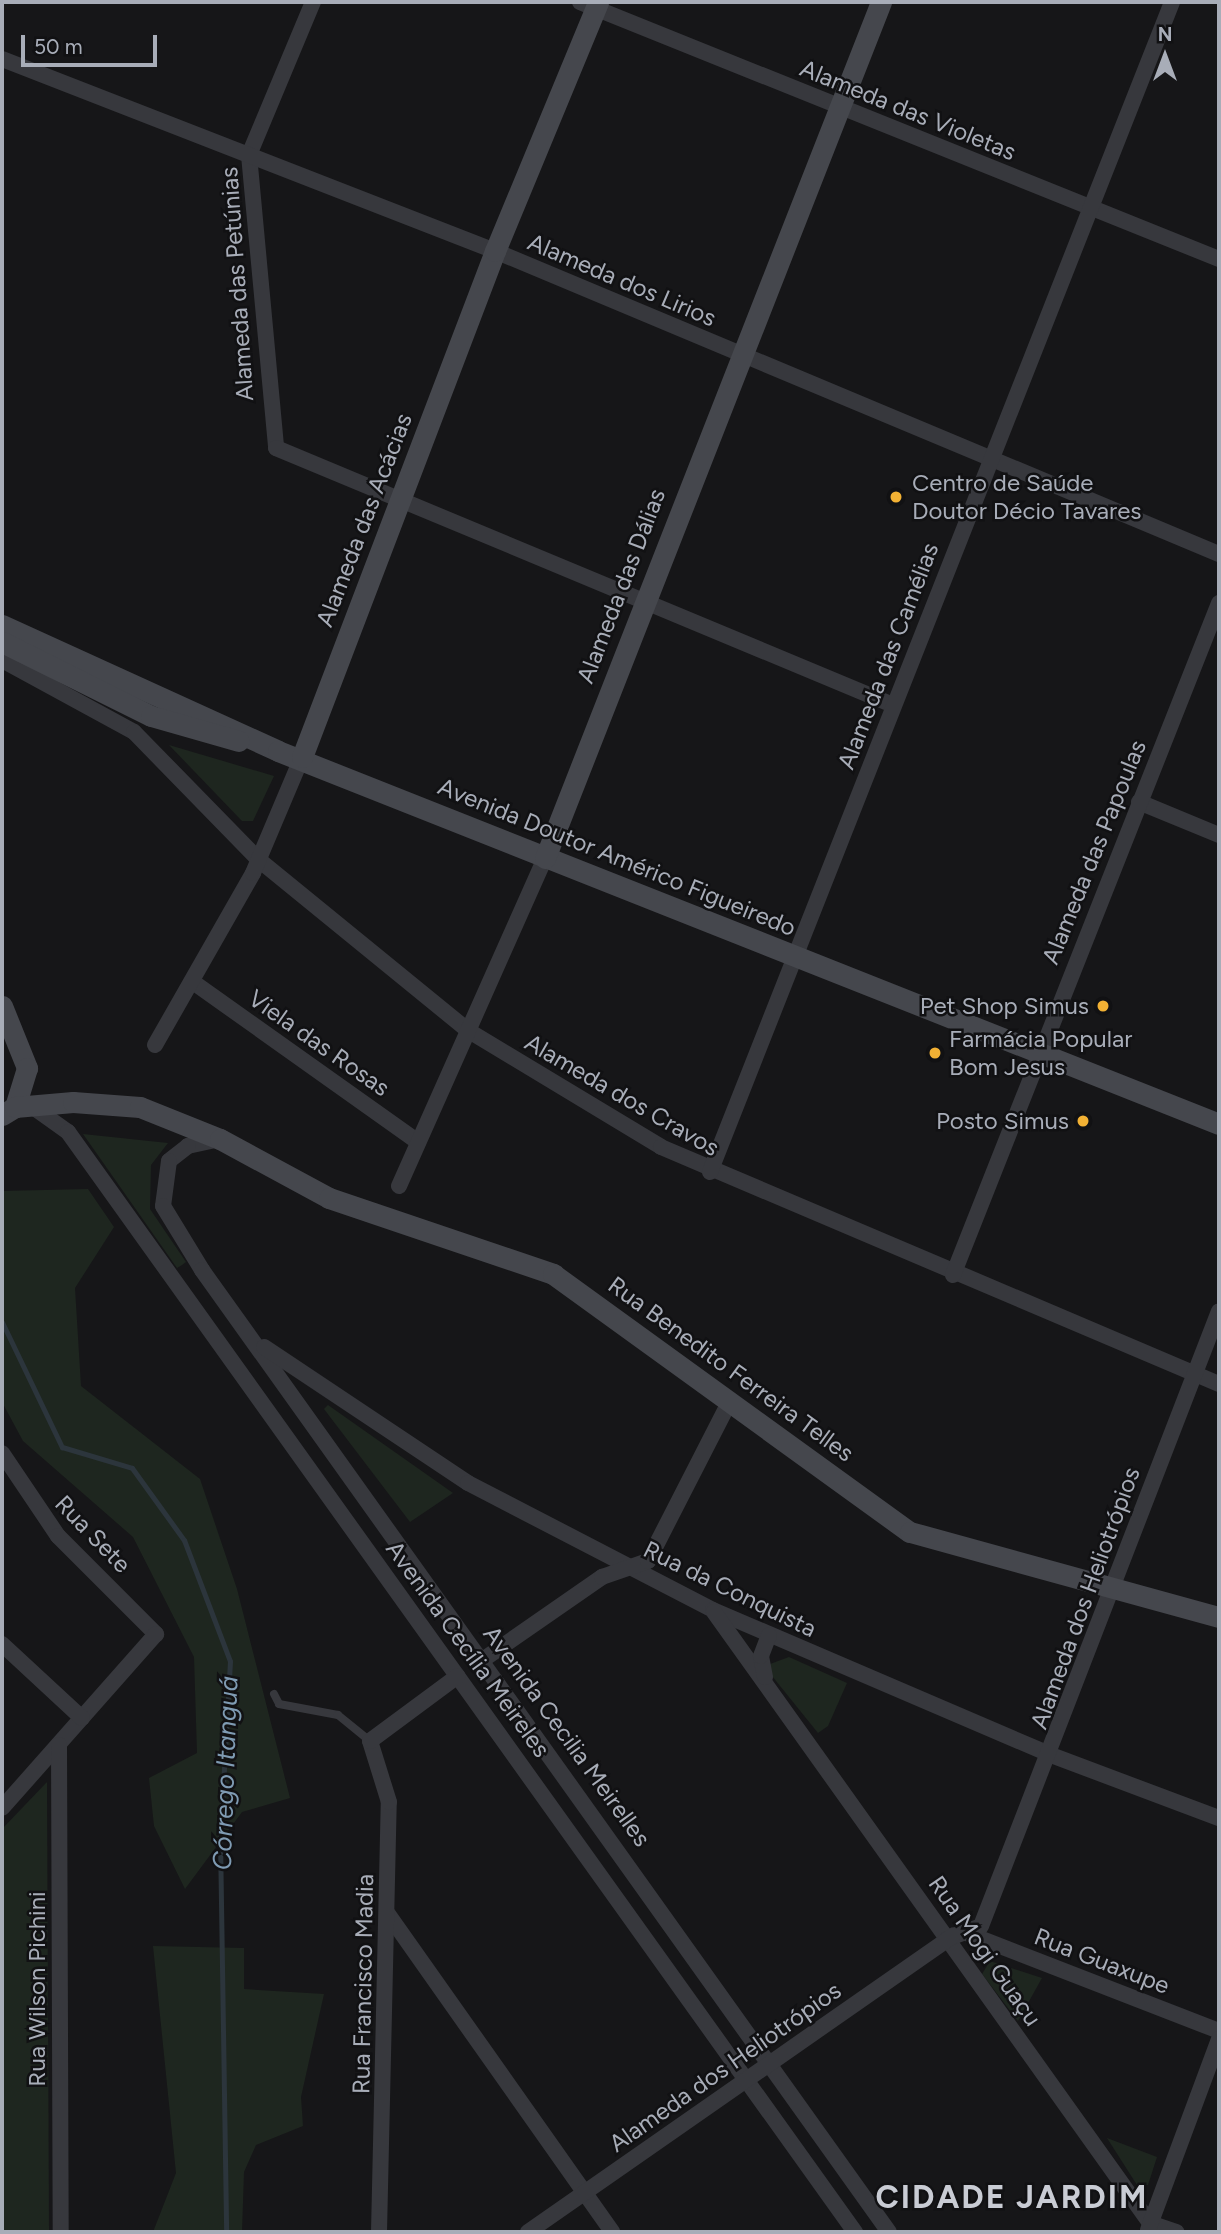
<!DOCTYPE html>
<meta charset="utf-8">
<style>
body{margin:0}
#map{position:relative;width:1221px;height:2234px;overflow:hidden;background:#161618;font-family:Figtree,sans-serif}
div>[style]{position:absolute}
.green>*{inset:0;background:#1e261f}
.stream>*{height:5px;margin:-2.5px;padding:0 2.5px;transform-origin:2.5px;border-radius:2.5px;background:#2c353c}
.lane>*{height:8px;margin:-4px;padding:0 4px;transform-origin:4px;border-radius:4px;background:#37383d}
.street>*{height:16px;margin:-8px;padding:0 8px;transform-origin:8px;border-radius:8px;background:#37383d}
.secondary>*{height:21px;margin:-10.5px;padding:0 10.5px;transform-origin:10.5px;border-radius:10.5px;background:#45474d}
.dots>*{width:19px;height:19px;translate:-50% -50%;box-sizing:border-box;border:4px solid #111113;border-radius:50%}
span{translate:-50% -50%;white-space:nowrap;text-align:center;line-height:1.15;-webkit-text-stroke:5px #111113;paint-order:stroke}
.street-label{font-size:24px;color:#a8adb8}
.poi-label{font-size:24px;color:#a8adb8}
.left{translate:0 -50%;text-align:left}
.right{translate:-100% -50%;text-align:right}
.water-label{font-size:26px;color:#7f9bb3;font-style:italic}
.district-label{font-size:32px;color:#c9ccd4;font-weight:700;letter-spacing:2px}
.frame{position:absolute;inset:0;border:4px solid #a8adb8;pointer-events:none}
.north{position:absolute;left:1130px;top:21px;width:70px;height:70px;-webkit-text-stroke:5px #111113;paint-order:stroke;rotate:0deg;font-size:19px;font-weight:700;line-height:28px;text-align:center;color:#a8adb8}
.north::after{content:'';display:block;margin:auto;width:24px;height:32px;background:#a8adb8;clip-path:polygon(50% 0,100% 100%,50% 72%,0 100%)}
.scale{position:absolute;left:21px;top:35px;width:136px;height:32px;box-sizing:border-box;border:4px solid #a8adb8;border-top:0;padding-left:9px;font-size:21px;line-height:24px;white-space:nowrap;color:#a8adb8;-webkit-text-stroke:5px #111113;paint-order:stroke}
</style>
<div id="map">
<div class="green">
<div style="clip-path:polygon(169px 745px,274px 776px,253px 821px,242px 821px)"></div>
<div style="clip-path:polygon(83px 1134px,168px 1143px,151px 1165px,150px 1209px,186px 1262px,182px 1265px,177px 1268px)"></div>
<div style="clip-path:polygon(88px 1189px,114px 1227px,75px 1288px,81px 1386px,200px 1479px,237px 1589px,290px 1798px,242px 1812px,185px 1889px,154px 1826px,149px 1778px,197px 1753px,194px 1657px,133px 1537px,23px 1441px,2px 1402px,2px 1191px)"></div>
<div style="clip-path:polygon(328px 1405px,453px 1493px,410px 1522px,324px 1409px)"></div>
<div style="clip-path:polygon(789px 1657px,847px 1683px,828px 1726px,818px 1733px,772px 1676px,770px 1664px)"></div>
<div style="clip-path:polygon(47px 1782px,49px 2232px,2px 2232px,2px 1829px)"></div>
<div style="clip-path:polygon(153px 1946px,244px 1948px,244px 1989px,324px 1994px,301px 2097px,303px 2126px,256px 2145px,244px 2172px,242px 2232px,153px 2232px,176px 2173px)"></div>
<div style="clip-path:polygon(990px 1961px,1042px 1978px,1018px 2021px,982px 1974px)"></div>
<div style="clip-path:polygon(1107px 2138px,1157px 2157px,1148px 2185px,1137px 2185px)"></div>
</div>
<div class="stream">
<div style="left:2px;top:1322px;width:139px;rotate:64.4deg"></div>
<div style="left:62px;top:1447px;width:73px;rotate:16.7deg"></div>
<div style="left:132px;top:1468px;width:89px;rotate:54.2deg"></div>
<div style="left:184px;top:1540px;width:129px;rotate:69.2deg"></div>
<div style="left:230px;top:1661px;width:178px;rotate:93.2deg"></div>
<div style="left:220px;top:1839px;width:393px;rotate:89.1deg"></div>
</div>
<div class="lane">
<div style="left:274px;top:1694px;width:11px;rotate:63deg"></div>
<div style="left:279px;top:1704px;width:60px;rotate:10.6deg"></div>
<div style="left:338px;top:1715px;width:41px;rotate:39.1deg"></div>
</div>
<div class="street">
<div style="left:313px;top:2px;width:166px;rotate:112.7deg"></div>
<div style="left:249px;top:155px;width:294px;rotate:84.7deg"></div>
<div style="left:276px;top:448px;width:668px;rotate:22.61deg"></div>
<div style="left:580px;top:2px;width:689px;rotate:21.91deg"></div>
<div style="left:2px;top:59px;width:529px;rotate:21.28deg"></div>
<div style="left:495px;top:251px;width:785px;rotate:22.71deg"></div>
<div style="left:2px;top:660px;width:150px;rotate:28.6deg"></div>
<div style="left:134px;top:732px;width:179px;rotate:45.7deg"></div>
<div style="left:259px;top:860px;width:271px;rotate:39.2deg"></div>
<div style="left:469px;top:1031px;width:224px;rotate:31.1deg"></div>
<div style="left:661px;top:1147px;width:606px;rotate:23.01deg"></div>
<div style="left:1139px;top:802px;width:87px;rotate:22.4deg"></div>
<div style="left:193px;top:982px;width:276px;rotate:35.4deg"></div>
<div style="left:155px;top:1045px;width:198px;rotate:-60.3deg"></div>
<div style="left:253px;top:873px;width:126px;rotate:-67.1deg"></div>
<div style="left:33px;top:1107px;width:43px;rotate:35.5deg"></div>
<div style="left:68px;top:1132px;width:1353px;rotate:54.42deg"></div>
<div style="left:220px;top:1139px;width:33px;rotate:168deg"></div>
<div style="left:188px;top:1146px;width:24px;rotate:142deg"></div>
<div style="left:169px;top:1161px;width:45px;rotate:97.6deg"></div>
<div style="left:163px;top:1206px;width:75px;rotate:58.6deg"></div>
<div style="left:202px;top:1270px;width:1182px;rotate:54.47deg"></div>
<div style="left:710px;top:1172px;width:1258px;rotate:-68.45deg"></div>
<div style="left:399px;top:1186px;width:359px;rotate:-66deg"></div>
<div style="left:953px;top:1275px;width:723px;rotate:-68.4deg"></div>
<div style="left:264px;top:1347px;width:245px;rotate:33.7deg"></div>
<div style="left:468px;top:1483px;width:276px;rotate:27.4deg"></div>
<div style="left:713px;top:1610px;width:368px;rotate:23.2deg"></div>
<div style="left:1051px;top:1755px;width:179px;rotate:20.6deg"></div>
<div style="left:2px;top:1453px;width:100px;rotate:56deg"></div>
<div style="left:58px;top:1536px;width:139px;rotate:45deg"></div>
<div style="left:156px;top:1634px;width:232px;rotate:131.5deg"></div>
<div style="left:714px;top:1612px;width:751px;rotate:54.49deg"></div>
<div style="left:1150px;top:2223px;width:28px;rotate:19deg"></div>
<div style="left:2px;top:1644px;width:109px;rotate:42.8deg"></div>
<div style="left:484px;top:1659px;width:144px;rotate:-34.8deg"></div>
<div style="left:602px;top:1577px;width:49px;rotate:-19.2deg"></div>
<div style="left:648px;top:1561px;width:180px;rotate:-62.9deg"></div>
<div style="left:765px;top:1677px;width:21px;rotate:-101deg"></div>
<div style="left:761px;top:1656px;width:22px;rotate:-69deg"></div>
<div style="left:59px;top:1745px;width:487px;rotate:89.8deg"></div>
<div style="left:388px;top:1914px;width:389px;rotate:54.8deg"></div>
<div style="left:969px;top:1934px;width:268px;rotate:21.2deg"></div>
<div style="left:947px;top:1939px;width:36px;rotate:-21deg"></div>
<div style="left:981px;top:1926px;width:659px;rotate:-68.84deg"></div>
<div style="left:1148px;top:2230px;width:204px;rotate:-69.6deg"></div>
<div style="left:379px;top:2232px;width:430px;rotate:-88.7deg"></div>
<div style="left:389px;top:1802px;width:64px;rotate:-107.3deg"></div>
<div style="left:370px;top:1741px;width:109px;rotate:-36.5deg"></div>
<div style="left:528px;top:2232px;width:519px;rotate:-34.88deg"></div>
</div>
<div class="secondary">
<div style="left:2px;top:625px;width:303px;rotate:24.5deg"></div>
<div style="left:278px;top:751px;width:1012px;rotate:21.62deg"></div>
<div style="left:2px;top:642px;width:166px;rotate:26.4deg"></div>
<div style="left:151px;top:716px;width:91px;rotate:15.9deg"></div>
<div style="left:302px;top:757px;width:542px;rotate:-69.12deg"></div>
<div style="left:495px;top:251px;width:269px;rotate:-67.5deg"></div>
<div style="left:545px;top:858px;width:920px;rotate:-68.57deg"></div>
<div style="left:2px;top:1006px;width:67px;rotate:68deg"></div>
<div style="left:27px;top:1068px;width:41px;rotate:107.1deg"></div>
<div style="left:15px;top:1107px;width:15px;rotate:148deg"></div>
<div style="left:15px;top:1107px;width:58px;rotate:-4.9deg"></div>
<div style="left:73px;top:1102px;width:67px;rotate:4.3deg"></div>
<div style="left:140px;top:1107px;width:86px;rotate:21.8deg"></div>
<div style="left:220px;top:1139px;width:124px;rotate:28.4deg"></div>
<div style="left:329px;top:1198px;width:237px;rotate:18.7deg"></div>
<div style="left:553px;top:1274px;width:440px;rotate:35.9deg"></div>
<div style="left:910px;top:1532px;width:320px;rotate:15.4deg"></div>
</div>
<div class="dots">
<div style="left:896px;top:497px;background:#f2b134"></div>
<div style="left:1103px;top:1006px;background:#f2b134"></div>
<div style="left:935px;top:1053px;background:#f2b134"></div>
<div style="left:1083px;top:1121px;background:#f2b134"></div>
</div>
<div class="street-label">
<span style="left:908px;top:110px;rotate:22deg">Alameda das Violetas</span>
<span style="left:622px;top:280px;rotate:23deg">Alameda dos Lirios</span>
<span style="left:237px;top:284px;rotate:-94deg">Alameda das Petúnias</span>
<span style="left:364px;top:520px;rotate:-69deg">Alameda das Acácias</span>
<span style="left:621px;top:586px;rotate:-69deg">Alameda das Dálias</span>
<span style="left:888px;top:656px;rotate:-69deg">Alameda das Camélias</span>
<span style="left:1094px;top:852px;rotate:-68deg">Alameda das Papoulas</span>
<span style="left:617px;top:857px;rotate:22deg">Avenida Doutor Américo Figueiredo</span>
<span style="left:319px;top:1043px;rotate:35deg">Viela das Rosas</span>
<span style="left:622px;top:1095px;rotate:30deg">Alameda dos Cravos</span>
<span style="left:731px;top:1369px;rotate:36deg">Rua Benedito Ferreira Telles</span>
<span style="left:93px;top:1534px;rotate:46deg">Rua Sete</span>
<span style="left:730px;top:1589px;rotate:26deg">Rua da Conquista</span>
<span style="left:1085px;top:1598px;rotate:-70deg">Alameda dos Heliotrópios</span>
<span style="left:468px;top:1649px;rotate:54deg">Avenida Cecília Meireles</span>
<span style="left:567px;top:1736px;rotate:54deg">Avenida Cecilia Meirelles</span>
<span style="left:985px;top:1951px;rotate:55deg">Rua Mogi Guaçu</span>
<span style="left:1102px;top:1961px;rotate:21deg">Rua Guaxupe</span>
<span style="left:363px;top:1984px;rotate:-89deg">Rua Francisco Madia</span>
<span style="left:37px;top:1989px;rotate:-90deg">Rua Wilson Pichini</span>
<span style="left:725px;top:2067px;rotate:-35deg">Alameda dos Heliotrópios</span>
</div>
<div class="poi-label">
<span class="left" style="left:912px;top:497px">Centro de Saúde<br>Doutor Décio Tavares</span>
<span class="right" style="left:1089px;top:1006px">Pet Shop Simus</span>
<span class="left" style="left:949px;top:1053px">Farmácia Popular<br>Bom Jesus</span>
<span class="right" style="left:1069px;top:1121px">Posto Simus</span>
</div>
<div class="water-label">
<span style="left:226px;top:1773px;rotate:-88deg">Córrego Itanguá</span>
</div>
<div class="district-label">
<span style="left:1012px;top:2197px">CIDADE JARDIM</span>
</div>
<div class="frame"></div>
<div class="north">N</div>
<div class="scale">50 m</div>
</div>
